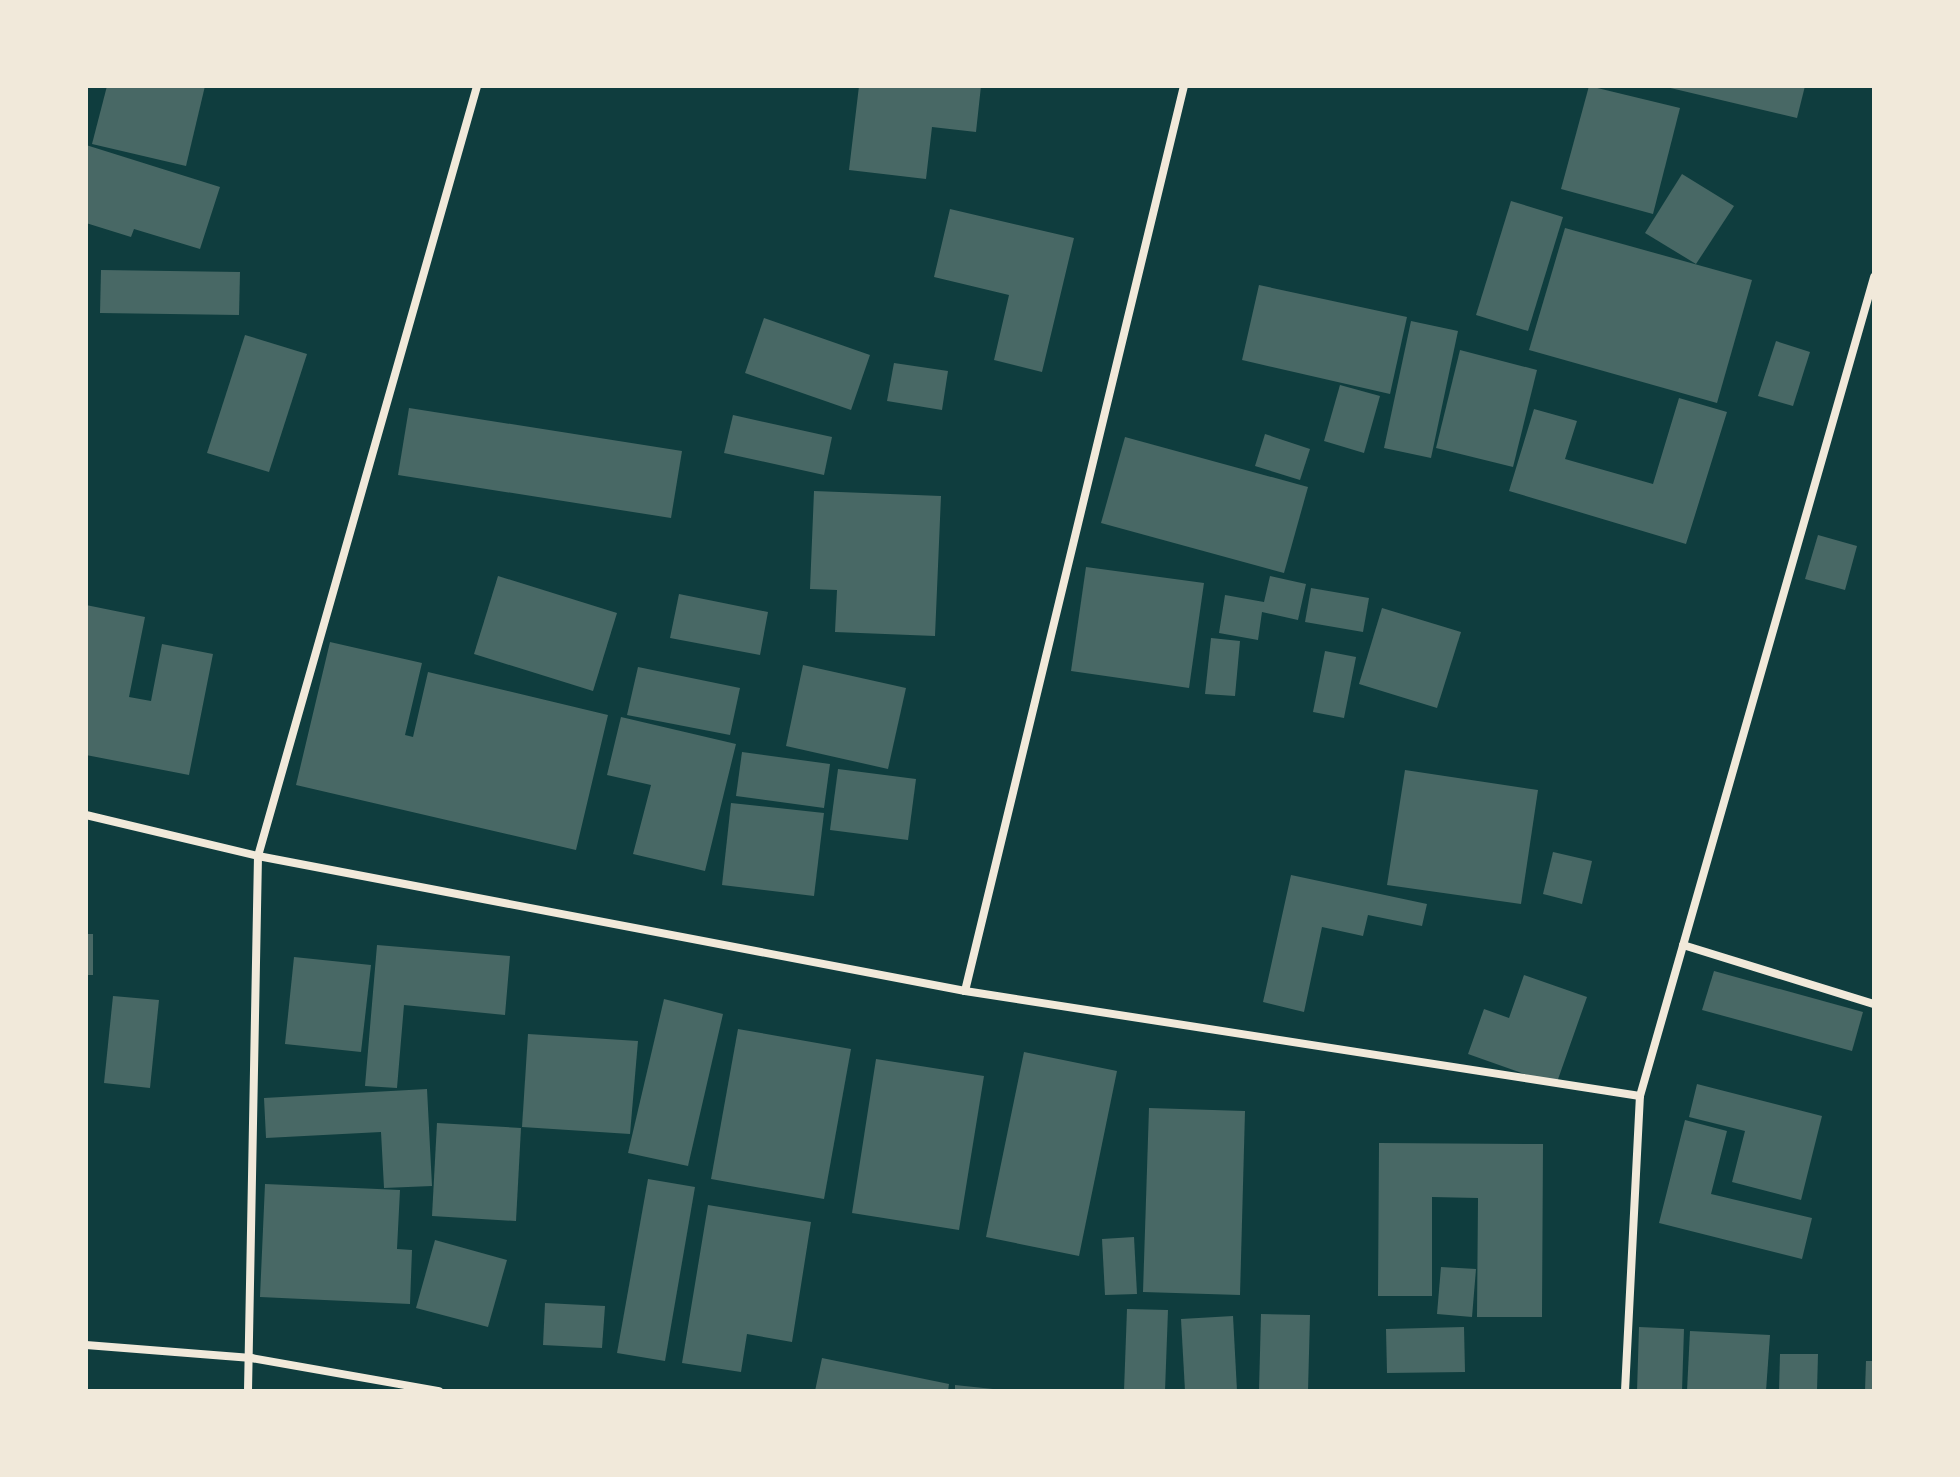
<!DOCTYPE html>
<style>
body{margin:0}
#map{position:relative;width:1960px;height:1477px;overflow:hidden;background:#0f3d3e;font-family:Helvetica,sans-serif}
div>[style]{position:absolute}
.building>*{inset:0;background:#486865}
.minor>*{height:8px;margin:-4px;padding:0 4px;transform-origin:4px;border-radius:4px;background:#f1e9da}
span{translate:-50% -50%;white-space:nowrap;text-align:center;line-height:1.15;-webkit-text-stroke:8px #f1e9da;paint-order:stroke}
.frame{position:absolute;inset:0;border:88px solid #f1e9da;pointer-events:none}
</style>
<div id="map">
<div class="building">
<div style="clip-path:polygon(107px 86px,205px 86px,186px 166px,92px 144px)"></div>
<div style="clip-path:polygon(859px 86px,981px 86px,976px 132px,932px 127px,926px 179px,849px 170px)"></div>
<div style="clip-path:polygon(1589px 86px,1680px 108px,1653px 214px,1561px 189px)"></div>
<div style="clip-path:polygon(1662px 86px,1805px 86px,1797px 118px)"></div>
<div style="clip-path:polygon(86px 145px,220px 187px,200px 249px,134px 229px,131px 237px,86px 223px)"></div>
<div style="clip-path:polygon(1682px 174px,1734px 206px,1696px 264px,1645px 233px)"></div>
<div style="clip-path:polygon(1511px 201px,1563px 217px,1528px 331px,1476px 315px)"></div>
<div style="clip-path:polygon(950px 209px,1074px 238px,1042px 372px,994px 360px,1009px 295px,934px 277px)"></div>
<div style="clip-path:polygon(1565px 228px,1752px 280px,1717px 403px,1529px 350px)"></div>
<div style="clip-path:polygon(101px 270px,240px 272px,239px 315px,100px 313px)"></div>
<div style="clip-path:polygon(1259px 285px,1407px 317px,1390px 394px,1242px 360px)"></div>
<div style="clip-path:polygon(764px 318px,870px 355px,851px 410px,745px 373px)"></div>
<div style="clip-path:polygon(1411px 321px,1458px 331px,1431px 458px,1384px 448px)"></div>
<div style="clip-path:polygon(245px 335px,307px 354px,269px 472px,207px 453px)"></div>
<div style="clip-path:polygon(1776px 341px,1810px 352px,1793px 406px,1758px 396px)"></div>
<div style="clip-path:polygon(1460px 350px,1537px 370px,1513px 467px,1436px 448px)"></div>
<div style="clip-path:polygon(894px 363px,948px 371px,942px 410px,887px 401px)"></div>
<div style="clip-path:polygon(1340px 385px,1380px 396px,1364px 453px,1324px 441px)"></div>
<div style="clip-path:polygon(1679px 398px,1727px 412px,1686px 544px,1509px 491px,1534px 409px,1577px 421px,1565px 459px,1653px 484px)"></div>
<div style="clip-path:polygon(409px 408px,682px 451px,671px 518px,398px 475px)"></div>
<div style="clip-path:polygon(733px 415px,832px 437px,824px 475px,724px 453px)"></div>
<div style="clip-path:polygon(1265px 434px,1310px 449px,1300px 480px,1255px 466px)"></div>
<div style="clip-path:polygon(1125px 437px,1308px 487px,1284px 573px,1101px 523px)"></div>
<div style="clip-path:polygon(814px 491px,941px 496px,935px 636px,835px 632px,837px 590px,810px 589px)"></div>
<div style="clip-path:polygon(1818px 535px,1857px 546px,1845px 590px,1805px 579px)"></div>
<div style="clip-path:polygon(1086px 567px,1204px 583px,1189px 688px,1071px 671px)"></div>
<div style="clip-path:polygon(498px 576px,617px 613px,593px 691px,474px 654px)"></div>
<div style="clip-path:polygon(1270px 576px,1306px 584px,1298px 620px,1262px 612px,1258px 640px,1219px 633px,1225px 595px,1264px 602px)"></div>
<div style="clip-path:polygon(1311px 588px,1369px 598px,1363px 632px,1305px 622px)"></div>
<div style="clip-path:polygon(679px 594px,768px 612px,760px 655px,670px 638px)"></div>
<div style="clip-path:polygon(86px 605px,145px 617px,129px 697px,151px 701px,162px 644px,213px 654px,189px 775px,86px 755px)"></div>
<div style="clip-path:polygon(1382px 608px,1461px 632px,1437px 708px,1359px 684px)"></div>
<div style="clip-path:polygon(1211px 638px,1240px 641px,1235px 696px,1205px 694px)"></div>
<div style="clip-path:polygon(330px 642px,422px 663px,405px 735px,413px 737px,428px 672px,608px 715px,576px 850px,296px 785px)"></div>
<div style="clip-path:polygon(1325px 651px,1356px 657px,1344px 718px,1313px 712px)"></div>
<div style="clip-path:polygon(803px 665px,906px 688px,888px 769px,786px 746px)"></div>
<div style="clip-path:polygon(638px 667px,740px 688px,730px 735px,627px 715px)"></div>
<div style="clip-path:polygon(621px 717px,736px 744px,705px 871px,633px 854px,651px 785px,607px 775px)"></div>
<div style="clip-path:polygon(742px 752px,830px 764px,824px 808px,736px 796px)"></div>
<div style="clip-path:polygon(838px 769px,916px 779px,908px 840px,830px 830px)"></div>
<div style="clip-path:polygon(1405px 770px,1538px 790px,1521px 904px,1387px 885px)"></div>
<div style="clip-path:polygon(731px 803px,824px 813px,814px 896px,722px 885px)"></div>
<div style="clip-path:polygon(1553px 852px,1592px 861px,1582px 904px,1543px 894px)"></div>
<div style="clip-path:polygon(1291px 875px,1427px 904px,1422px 926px,1368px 915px,1363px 936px,1322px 927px,1304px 1012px,1263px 1002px)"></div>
<div style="clip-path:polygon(86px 934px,93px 934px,93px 975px,86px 975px)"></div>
<div style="clip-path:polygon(377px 945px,510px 956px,505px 1015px,404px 1005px,397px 1088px,365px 1086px)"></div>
<div style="clip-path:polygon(294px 957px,371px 965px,361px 1052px,285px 1044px)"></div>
<div style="clip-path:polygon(1714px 971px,1863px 1012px,1852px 1051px,1702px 1010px)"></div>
<div style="clip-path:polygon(1524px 975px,1587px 997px,1556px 1085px,1468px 1054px,1484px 1009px,1509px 1018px)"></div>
<div style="clip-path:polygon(113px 996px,159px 1000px,150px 1088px,104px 1083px)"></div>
<div style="clip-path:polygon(664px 999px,723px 1014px,688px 1166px,628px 1153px)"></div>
<div style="clip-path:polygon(738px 1029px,851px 1049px,824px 1199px,711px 1179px)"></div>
<div style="clip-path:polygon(528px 1034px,638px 1041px,630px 1134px,522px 1127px)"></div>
<div style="clip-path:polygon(1024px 1052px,1117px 1071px,1079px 1256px,986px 1237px)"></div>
<div style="clip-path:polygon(876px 1059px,984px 1076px,959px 1230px,852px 1213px)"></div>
<div style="clip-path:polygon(1697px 1084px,1822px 1116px,1801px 1200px,1732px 1182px,1745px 1131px,1689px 1117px)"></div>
<div style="clip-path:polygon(427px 1089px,432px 1186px,384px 1188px,381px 1132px,266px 1138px,264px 1098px)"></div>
<div style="clip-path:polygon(1149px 1108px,1245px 1111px,1240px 1295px,1143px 1292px)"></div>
<div style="clip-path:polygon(1685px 1120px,1727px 1131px,1711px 1194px,1812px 1218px,1802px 1259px,1659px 1223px)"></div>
<div style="clip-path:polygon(437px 1123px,521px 1128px,516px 1221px,432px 1216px)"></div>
<div style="clip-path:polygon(1379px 1143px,1543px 1144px,1542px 1317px,1477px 1317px,1478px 1198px,1432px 1197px,1432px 1296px,1378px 1296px)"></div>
<div style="clip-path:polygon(648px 1179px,695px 1187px,665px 1361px,617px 1353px)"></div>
<div style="clip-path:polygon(265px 1184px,400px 1190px,397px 1249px,412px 1250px,410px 1304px,260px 1297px)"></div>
<div style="clip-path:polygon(708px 1205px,811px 1222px,792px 1342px,747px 1334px,741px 1372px,682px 1363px)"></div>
<div style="clip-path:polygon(1134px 1237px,1137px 1294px,1105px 1295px,1102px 1239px)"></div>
<div style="clip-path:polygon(435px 1240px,507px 1260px,488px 1327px,416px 1308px)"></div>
<div style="clip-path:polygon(1441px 1267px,1476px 1269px,1472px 1317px,1437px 1314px)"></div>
<div style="clip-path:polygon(545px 1303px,605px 1306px,602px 1348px,543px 1345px)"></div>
<div style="clip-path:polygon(1127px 1309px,1168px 1310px,1165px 1391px,1124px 1391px)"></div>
<div style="clip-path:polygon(1261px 1314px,1310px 1315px,1308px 1391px,1259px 1391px)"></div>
<div style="clip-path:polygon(1233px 1316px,1237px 1391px,1185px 1391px,1181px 1319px)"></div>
<div style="clip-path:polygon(1464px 1327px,1465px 1372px,1387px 1373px,1386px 1329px)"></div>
<div style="clip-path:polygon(1639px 1327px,1684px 1329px,1682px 1391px,1637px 1391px)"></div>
<div style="clip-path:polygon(1690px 1331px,1770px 1335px,1766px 1391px,1687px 1391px)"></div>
<div style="clip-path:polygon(1780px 1354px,1818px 1354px,1817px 1391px,1779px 1391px)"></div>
<div style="clip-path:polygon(822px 1358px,949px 1384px,948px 1391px,815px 1391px)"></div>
<div style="clip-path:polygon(1866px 1361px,1874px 1361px,1874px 1391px,1865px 1391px)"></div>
<div style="clip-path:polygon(955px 1385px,993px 1389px,993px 1391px,955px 1391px)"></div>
</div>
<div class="minor">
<div style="left:86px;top:815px;width:177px;rotate:13.4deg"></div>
<div style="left:258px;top:856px;width:720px;rotate:10.81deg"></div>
<div style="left:965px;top:991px;width:683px;rotate:8.84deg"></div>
<div style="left:1683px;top:945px;width:200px;rotate:17.2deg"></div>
<div style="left:965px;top:991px;width:931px;rotate:-76.4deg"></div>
<div style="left:86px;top:1345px;width:166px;rotate:4.5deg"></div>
<div style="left:251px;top:1358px;width:191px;rotate:10deg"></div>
<div style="left:248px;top:1391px;width:535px;rotate:-88.93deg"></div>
<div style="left:258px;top:856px;width:801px;rotate:-74.12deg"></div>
<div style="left:1625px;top:1391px;width:295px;rotate:-87.1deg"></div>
<div style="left:1640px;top:1096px;width:852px;rotate:-74.05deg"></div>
</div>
<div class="frame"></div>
</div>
